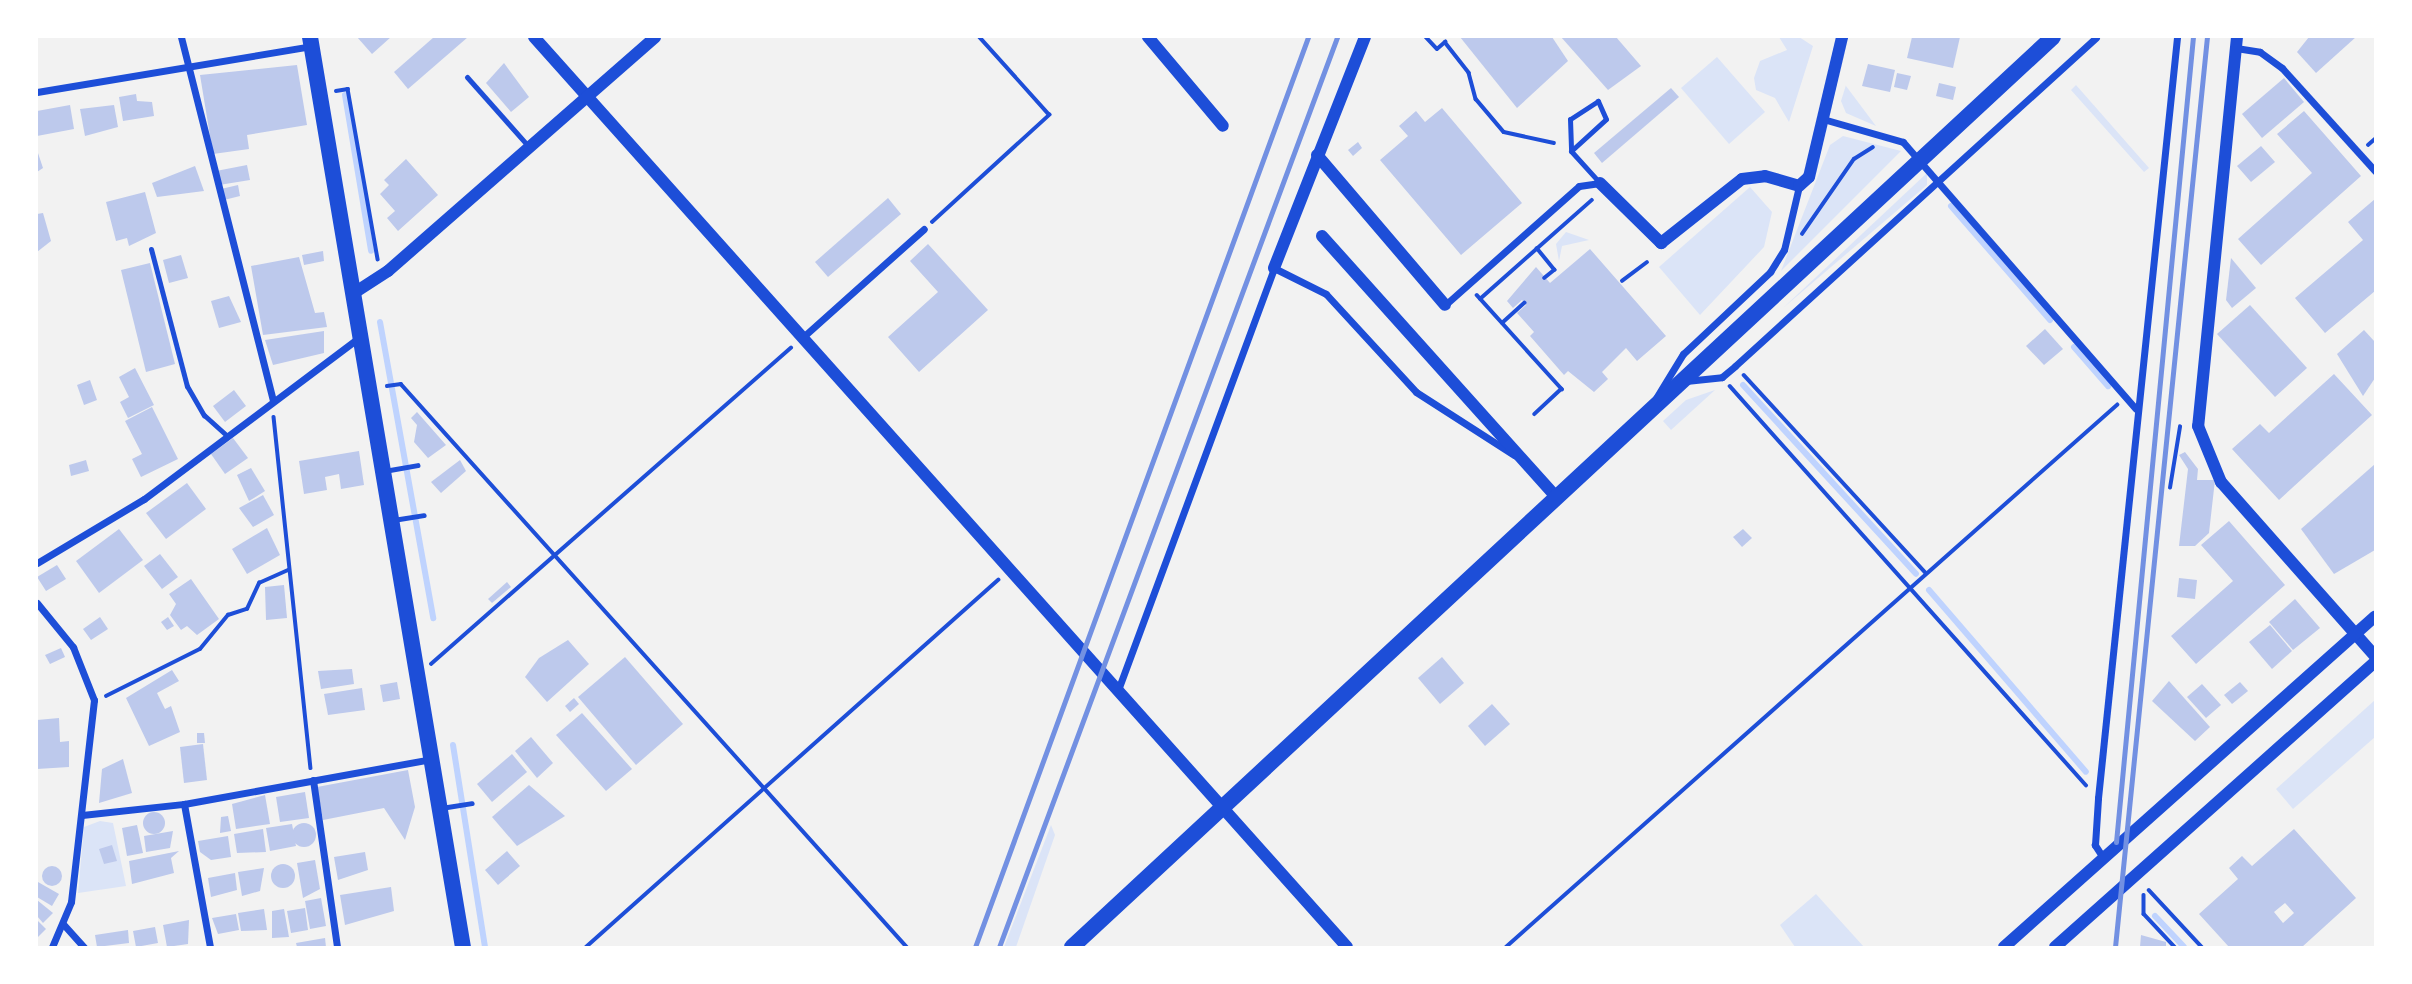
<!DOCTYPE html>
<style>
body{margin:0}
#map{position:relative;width:2412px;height:984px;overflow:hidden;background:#f2f2f2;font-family:Overpass,sans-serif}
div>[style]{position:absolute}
.green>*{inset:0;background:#dbe4f7}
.stream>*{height:6px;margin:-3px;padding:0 3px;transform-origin:3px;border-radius:3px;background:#bfd3fe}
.building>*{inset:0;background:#bdc9ec}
.round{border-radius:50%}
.path>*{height:3.5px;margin:-1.75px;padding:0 1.75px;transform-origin:1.75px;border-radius:1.75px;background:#1d4ed8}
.service>*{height:5px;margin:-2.5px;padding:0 2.5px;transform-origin:2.5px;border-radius:2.5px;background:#1d4ed8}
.minor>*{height:7px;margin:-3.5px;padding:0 3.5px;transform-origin:3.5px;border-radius:3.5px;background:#1d4ed8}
.tertiary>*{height:12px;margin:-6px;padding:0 6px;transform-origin:6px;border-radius:6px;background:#1d4ed8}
.primary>*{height:16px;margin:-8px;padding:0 8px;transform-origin:8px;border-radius:8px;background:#1d4ed8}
.rail>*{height:5px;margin:-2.5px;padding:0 2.5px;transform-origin:2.5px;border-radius:2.5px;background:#7290e2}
span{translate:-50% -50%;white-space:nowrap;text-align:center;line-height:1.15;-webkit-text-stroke:7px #fff;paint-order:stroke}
.frame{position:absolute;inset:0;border:38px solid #fff;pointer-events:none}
</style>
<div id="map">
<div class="green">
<div style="clip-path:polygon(1779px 37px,1799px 37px,1813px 46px,1789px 122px,1775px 98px,1756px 90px,1754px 78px,1760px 61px,1787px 50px)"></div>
<div style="clip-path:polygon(1717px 57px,1765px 112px,1729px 144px,1681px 88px)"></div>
<div style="clip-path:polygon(1846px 85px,1846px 86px,1876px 126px,1846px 113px,1841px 101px)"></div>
<div style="clip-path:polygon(2076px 85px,2149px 168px,2144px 172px,2071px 90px)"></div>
<div style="clip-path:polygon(1843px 136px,1901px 151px,1781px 271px,1830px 145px)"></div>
<div style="clip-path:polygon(1927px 173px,1927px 185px,1783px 308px)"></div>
<div style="clip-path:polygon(1750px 187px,1772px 212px,1764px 247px,1700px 315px,1659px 267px)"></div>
<div style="clip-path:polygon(1566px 232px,1589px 240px,1562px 246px,1559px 261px,1556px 244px)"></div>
<div style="clip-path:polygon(1715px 390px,1671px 430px,1663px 421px,1686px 400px)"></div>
<div style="clip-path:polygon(2375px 700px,2375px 737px,2293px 809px,2276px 789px)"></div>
<div style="clip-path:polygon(100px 821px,113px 823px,126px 886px,78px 893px,84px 827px)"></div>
<div style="clip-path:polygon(1051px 825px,1055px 835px,1016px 947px,1004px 947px)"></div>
<div style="clip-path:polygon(1816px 894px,1864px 947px,1795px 947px,1780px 925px)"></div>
</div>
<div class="stream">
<div style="left:345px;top:95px;width:158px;rotate:80.5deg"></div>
<div style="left:1951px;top:206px;width:151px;rotate:49deg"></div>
<div style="left:380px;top:322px;width:301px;rotate:79.8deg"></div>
<div style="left:2074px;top:347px;width:52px;rotate:48.9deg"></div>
<div style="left:1743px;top:385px;width:256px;rotate:47.5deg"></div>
<div style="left:1929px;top:590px;width:240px;rotate:49.2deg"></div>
<div style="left:453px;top:745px;width:205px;rotate:81deg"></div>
<div style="left:2155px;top:916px;width:42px;rotate:46.9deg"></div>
</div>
<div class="building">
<div style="clip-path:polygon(357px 37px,391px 37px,372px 54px)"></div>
<div style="clip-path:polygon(434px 37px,468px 37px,408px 89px,394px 72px)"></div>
<div style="clip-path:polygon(1460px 37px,1552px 37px,1568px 61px,1517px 108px)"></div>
<div style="clip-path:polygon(1561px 37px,1616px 37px,1641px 66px,1608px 90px)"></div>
<div style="clip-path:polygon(1912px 37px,1960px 37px,1953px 68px,1907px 58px)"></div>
<div style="clip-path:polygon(2309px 37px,2356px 37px,2316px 73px,2297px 52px)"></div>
<div style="clip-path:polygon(504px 63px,529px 97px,511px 112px,486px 83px)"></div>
<div style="clip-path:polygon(1868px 64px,1895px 70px,1890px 92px,1862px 86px)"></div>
<div style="clip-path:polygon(297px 65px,307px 125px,247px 135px,249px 149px,213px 154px,200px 75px)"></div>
<div style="clip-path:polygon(1897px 73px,1911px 76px,1907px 90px,1894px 87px)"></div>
<div style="clip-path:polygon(2284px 78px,2304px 102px,2262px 138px,2242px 114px)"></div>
<div style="clip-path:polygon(1939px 83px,1956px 87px,1953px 100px,1936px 96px)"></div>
<div style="clip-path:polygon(1671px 88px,1679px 97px,1602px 163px,1594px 153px)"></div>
<div style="clip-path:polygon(136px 94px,137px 101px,152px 102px,154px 116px,123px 121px,119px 97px)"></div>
<div style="clip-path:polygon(70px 105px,74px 129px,37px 136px,37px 111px)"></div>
<div style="clip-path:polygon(114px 105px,118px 127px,85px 136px,80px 109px)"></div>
<div style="clip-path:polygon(1442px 108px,1522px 203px,1461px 255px,1380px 160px,1408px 136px,1399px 126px,1416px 111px,1425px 122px)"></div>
<div style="clip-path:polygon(2304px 111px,2361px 176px,2261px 265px,2238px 239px,2312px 173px,2277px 134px)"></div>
<div style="clip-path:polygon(1358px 142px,1362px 148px,1353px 156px,1348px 150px)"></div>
<div style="clip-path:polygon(2261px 146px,2275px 162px,2251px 182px,2237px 166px)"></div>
<div style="clip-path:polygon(37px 150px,43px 168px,37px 172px)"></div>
<div style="clip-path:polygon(406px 159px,438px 195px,398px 231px,387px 218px,395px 211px,380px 194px,389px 185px,384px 180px)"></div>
<div style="clip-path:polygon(247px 165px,250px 180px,219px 185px,216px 171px)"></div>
<div style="clip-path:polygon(195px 166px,204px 191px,157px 197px,152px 183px)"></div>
<div style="clip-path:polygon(238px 185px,240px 196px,224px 200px,221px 189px)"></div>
<div style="clip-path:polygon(145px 192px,156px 233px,129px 246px,127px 238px,116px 241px,106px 202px)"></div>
<div style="clip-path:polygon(888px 198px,901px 214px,828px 277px,815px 262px)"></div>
<div style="clip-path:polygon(2375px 199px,2375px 291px,2325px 333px,2295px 298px,2363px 240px,2348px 222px)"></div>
<div style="clip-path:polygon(43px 213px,51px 241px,37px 252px,37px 214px)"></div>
<div style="clip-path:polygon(928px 244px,988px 310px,919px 372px,888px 337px,938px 292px,910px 261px)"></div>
<div style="clip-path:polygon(1590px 249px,1666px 336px,1637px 361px,1626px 348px,1602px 372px,1608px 379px,1594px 392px,1568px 371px,1564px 375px,1530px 336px,1534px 332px,1517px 313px,1526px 305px,1522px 300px,1513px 308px,1507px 301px,1536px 267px,1550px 283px)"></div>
<div style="clip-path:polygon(323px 251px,324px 261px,304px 265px,302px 255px)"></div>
<div style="clip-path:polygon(181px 255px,188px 278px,169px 283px,163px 260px)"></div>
<div style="clip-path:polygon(299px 257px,315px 313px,324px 312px,327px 327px,263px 335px,251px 266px)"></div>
<div style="clip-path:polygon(2231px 258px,2256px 288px,2232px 308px,2226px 300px)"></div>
<div style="clip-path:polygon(150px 263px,175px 364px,146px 372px,121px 270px)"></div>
<div style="clip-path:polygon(229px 296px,241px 322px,219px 328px,211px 301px)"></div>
<div style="clip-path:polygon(2250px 305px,2307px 368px,2275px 397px,2217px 334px)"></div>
<div style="clip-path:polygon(2045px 329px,2063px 349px,2044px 365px,2026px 346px)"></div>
<div style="clip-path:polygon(2364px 330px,2375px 342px,2375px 378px,2363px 396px,2337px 354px)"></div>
<div style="clip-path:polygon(324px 331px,324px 353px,273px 365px,265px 340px)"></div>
<div style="clip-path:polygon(135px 368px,154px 405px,128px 418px,120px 402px,129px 397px,119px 377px)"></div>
<div style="clip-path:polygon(2334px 374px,2372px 415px,2279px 500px,2232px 449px,2260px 424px,2269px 433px)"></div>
<div style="clip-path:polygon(90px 380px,97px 400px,84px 405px,77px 385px)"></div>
<div style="clip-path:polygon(234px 390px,246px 406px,225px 422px,213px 406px)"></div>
<div style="clip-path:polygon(152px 407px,178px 459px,141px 477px,132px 459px,142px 454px,125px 421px)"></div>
<div style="clip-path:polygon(417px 412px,446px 445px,428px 458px,414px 442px,417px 425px,411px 418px)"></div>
<div style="clip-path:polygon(233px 438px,248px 458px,225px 474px,211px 454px)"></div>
<div style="clip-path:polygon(359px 451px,364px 485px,341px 489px,339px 474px,325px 477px,327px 490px,304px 494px,299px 461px)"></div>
<div style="clip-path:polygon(2185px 452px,2198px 469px,2197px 480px,2215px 480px,2209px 533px,2195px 546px,2179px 546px,2188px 469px,2179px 455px)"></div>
<div style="clip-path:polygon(86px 460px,89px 471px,71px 476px,69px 465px)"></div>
<div style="clip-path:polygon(460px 460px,466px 471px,441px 493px,431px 482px)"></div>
<div style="clip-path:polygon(2375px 464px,2375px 550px,2334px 574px,2301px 529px)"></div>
<div style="clip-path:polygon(251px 468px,265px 491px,249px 501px,237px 475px)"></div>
<div style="clip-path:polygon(187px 483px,206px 509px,166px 539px,146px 513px)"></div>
<div style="clip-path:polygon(263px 495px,274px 515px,253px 527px,239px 508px)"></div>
<div style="clip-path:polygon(2229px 521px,2285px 585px,2196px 664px,2171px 636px,2233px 581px,2201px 545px)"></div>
<div style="clip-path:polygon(267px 528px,280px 555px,247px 574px,232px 549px)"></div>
<div style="clip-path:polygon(119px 529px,143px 560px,99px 593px,76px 561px)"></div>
<div style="clip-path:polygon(1743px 529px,1752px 538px,1742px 547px,1733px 537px)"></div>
<div style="clip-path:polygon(160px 554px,178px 577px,162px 589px,144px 566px)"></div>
<div style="clip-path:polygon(57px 565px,66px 579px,46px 591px,37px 577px)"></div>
<div style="clip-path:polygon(2179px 578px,2197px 580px,2195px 599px,2177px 597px)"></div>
<div style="clip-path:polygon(191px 579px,219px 619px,197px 635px,187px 626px,181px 630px,170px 615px,176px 604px,169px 594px)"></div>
<div style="clip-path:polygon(507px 582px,511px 587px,492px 603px,488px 599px)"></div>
<div style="clip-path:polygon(284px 585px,287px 618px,266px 620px,265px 587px)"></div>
<div style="clip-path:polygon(2295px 599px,2320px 628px,2293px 650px,2269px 622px)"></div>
<div style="clip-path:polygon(100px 617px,108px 629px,91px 640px,83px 629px)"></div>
<div style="clip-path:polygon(168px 617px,174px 626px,167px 630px,161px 622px)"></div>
<div style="clip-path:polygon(2270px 625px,2292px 651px,2272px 669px,2249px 642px)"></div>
<div style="clip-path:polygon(568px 640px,589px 664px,547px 702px,525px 677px,539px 658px)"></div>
<div style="clip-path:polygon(61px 648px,65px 657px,50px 664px,45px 655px)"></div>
<div style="clip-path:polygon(625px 657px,683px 724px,636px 765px,578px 697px)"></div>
<div style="clip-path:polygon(1442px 657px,1464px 683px,1440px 704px,1418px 678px)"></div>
<div style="clip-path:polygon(352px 669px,354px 684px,321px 689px,318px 671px)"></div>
<div style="clip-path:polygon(172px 670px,179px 681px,157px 693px,165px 709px,171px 706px,180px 732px,149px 746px,126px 698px)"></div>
<div style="clip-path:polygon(2169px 681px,2210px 727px,2195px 741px,2152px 701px)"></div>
<div style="clip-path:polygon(397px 682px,400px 699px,383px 702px,380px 685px)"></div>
<div style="clip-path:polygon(2240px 682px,2248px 691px,2232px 704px,2224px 695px)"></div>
<div style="clip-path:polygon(2202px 684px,2221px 705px,2206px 718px,2187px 697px)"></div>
<div style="clip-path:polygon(362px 688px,365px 710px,328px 715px,324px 694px)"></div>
<div style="clip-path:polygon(574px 698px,579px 704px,570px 712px,565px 706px)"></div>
<div style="clip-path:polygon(1492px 704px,1510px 724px,1485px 746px,1468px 726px)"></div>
<div style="clip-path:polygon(582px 713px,632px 769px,606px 791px,556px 735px)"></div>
<div style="clip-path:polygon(59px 718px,60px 742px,69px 741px,69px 767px,37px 769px,37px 720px)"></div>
<div style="clip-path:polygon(197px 733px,204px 733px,205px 743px,197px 743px)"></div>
<div style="clip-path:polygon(531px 737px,553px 763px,537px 778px,515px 751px)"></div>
<div style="clip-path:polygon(203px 744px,207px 780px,184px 783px,180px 747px)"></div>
<div style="clip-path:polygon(512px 754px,527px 772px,492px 802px,477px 784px)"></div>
<div style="clip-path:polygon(123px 759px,132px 793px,99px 803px,102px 769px)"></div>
<div style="clip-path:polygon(408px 770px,415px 807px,405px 840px,384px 808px,323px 820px,317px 787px)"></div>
<div style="clip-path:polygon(529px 785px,565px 816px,517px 846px,492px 817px)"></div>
<div style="clip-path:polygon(305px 792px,309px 818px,280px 822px,276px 797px)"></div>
<div style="clip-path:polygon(265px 795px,270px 824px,236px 829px,232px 804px)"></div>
<div class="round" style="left:143px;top:812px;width:22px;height:22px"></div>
<div style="clip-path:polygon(228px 816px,231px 831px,220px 833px,221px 817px)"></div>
<div class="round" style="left:292px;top:823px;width:24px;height:24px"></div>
<div style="clip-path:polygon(292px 824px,296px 846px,270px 851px,266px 828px)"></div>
<div style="clip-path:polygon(137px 825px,143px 853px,127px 856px,122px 828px)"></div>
<div style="clip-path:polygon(263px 829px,266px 852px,237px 853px,234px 834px)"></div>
<div style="clip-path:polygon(evenodd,2294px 829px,2356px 898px,2302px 947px,2229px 947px,2199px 914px,2238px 879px,2229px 868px,2242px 856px,2252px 866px,2294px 829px,2285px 903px,2294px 913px,2283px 923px,2274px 912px,2285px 903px)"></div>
<div style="clip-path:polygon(173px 831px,170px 848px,146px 852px,144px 836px)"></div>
<div style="clip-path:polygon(228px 836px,231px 857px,211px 860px,200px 852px,198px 841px)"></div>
<div style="clip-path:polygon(112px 845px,117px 861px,104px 864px,99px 849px)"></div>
<div style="clip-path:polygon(179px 851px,171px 858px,174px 873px,132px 884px,129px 861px)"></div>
<div style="clip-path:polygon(507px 851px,520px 866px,498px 885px,485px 870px)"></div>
<div style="clip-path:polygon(365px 852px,368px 870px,338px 880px,334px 857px)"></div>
<div style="clip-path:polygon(315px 860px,320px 889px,303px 898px,297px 863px)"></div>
<div class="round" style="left:271px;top:864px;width:24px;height:24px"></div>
<div class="round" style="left:42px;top:866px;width:20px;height:20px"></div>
<div style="clip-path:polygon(264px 868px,260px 891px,242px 896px,238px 872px)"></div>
<div style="clip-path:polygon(235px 873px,237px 890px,211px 897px,208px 878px)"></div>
<div style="clip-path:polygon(38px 882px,59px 894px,52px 906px,37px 897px)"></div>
<div style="clip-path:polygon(391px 887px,394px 911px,345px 925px,340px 895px)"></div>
<div style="clip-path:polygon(321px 898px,326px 926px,310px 929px,305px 901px)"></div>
<div style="clip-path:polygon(37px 900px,53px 913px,43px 923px,37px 916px)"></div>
<div style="clip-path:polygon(305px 908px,308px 930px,291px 933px,287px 911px)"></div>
<div style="clip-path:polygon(264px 909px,267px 930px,241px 931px,238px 913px)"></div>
<div style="clip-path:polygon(284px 909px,289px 937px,272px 938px,272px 911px)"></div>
<div style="clip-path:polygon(236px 914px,239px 930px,218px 934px,212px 918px)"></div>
<div style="clip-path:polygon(37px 920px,46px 929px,37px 938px)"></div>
<div style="clip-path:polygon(189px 920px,188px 944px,167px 947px,163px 925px)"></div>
<div style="clip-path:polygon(155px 927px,158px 943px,136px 947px,133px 931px)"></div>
<div style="clip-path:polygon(128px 930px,129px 943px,97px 947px,95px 935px)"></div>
<div style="clip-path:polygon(2141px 935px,2166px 942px,2166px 947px,2140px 947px)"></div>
<div style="clip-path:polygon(325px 938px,326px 947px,297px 947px,296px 943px)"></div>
</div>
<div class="path">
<div style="left:1426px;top:37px;width:16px;rotate:47deg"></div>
<div style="left:1437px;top:49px;width:11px;rotate:-41deg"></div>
<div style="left:1445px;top:42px;width:39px;rotate:52deg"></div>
<div style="left:1469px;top:73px;width:27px;rotate:75deg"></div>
<div style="left:1476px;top:99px;width:43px;rotate:49.7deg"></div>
<div style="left:1504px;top:132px;width:51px;rotate:12.4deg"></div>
<div style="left:336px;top:91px;width:12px;rotate:-9deg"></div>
<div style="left:348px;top:89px;width:173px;rotate:80deg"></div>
<div style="left:2368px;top:145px;width:9px;rotate:-41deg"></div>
<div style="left:932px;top:222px;width:159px;rotate:-42.4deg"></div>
<div style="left:1049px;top:115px;width:105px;rotate:-131.9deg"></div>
<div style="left:1802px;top:234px;width:91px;rotate:-55.3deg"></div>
<div style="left:1854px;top:159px;width:22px;rotate:-32deg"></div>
<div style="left:1537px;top:248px;width:28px;rotate:51deg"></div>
<div style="left:1555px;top:270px;width:13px;rotate:141deg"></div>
<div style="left:1622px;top:281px;width:31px;rotate:-37deg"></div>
<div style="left:1477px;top:295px;width:127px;rotate:47.9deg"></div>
<div style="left:1562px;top:389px;width:37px;rotate:137deg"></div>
<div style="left:1480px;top:299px;width:149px;rotate:-41.5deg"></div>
<div style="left:1502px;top:323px;width:30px;rotate:-42deg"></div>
<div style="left:1744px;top:375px;width:269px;rotate:47.4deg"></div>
<div style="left:387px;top:386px;width:14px;rotate:-8deg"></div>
<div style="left:401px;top:384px;width:757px;rotate:48.05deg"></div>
<div style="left:1730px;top:386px;width:535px;rotate:48.26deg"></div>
<div style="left:274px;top:417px;width:353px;rotate:84deg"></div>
<div style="left:2170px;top:488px;width:62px;rotate:-80.7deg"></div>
<div style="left:431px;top:664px;width:479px;rotate:-41.3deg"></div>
<div style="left:106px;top:696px;width:105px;rotate:-26.6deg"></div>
<div style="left:200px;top:649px;width:44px;rotate:-50.5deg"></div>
<div style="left:228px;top:615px;width:20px;rotate:-18deg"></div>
<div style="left:247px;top:609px;width:29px;rotate:-65deg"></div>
<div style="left:259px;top:583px;width:32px;rotate:-24deg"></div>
<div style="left:2149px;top:890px;width:78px;rotate:47.1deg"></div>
<div style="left:2144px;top:895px;width:19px;rotate:90deg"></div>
<div style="left:2144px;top:914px;width:45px;rotate:46.8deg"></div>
<div style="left:586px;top:947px;width:552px;rotate:-41.69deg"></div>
<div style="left:1506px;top:947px;width:817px;rotate:-41.58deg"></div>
</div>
<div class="service">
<div style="left:467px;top:77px;width:95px;rotate:48.4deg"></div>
<div style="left:1571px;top:151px;width:47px;rotate:-42.4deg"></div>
<div style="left:1606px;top:119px;width:20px;rotate:-114deg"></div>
<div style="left:1598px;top:101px;width:33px;rotate:147deg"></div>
<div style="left:1570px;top:119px;width:32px;rotate:88deg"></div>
<div style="left:1571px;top:151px;width:43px;rotate:47.8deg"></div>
<div style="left:151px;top:249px;width:142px;rotate:75.3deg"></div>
<div style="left:187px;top:386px;width:34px;rotate:60deg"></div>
<div style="left:204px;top:415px;width:31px;rotate:42deg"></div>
<div style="left:384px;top:471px;width:34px;rotate:-10deg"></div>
<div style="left:393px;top:520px;width:31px;rotate:-9deg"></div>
<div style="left:441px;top:808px;width:31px;rotate:-9deg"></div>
</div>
<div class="minor">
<div style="left:181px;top:37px;width:375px;rotate:75.8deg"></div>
<div style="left:2236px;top:48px;width:24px;rotate:9deg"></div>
<div style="left:2260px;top:52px;width:27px;rotate:36deg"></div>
<div style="left:2282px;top:68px;width:139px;rotate:47.9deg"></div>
<div style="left:37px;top:92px;width:278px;rotate:-9.5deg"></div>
<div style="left:1823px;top:119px;width:83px;rotate:16deg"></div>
<div style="left:1903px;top:142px;width:354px;rotate:48.9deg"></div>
<div style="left:1445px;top:305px;width:179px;rotate:-41.6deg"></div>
<div style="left:1579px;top:186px;width:21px;rotate:-8deg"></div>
<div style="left:803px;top:337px;width:162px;rotate:-41.8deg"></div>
<div style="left:1686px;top:381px;width:36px;rotate:-6deg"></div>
<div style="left:1722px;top:377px;width:17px;rotate:-40deg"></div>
<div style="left:1735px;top:366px;width:488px;rotate:-42.3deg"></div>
<div style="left:1656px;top:398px;width:52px;rotate:-58.5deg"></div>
<div style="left:1683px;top:354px;width:120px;rotate:-43.3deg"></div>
<div style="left:1770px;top:272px;width:26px;rotate:-58deg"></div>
<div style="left:1784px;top:250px;width:66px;rotate:-76.8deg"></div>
<div style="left:37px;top:563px;width:125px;rotate:-30.9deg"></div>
<div style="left:144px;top:499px;width:270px;rotate:-36.9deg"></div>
<div style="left:37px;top:603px;width:57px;rotate:50.7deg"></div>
<div style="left:73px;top:647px;width:57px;rotate:68.4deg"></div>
<div style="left:94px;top:700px;width:203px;rotate:96.5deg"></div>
<div style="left:71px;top:902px;width:49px;rotate:112.9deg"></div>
<div style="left:1118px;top:690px;width:450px;rotate:-69.7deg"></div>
<div style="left:1274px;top:268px;width:58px;rotate:26.6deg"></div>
<div style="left:1326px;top:294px;width:133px;rotate:47.4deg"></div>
<div style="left:1416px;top:392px;width:117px;rotate:32.7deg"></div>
<div style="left:313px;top:780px;width:169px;rotate:81.8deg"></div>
<div style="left:184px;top:804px;width:145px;rotate:79.7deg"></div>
<div style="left:82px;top:815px;width:103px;rotate:-6.2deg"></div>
<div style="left:184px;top:804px;width:251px;rotate:-10.3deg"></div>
<div style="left:2104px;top:859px;width:17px;rotate:-123deg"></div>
<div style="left:2095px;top:845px;width:47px;rotate:-86.3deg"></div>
<div style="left:2098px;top:798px;width:765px;rotate:-84.07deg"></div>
<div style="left:64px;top:925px;width:30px;rotate:48deg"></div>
</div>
<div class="tertiary">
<div style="left:534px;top:37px;width:1220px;rotate:48.22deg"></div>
<div style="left:1148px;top:37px;width:116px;rotate:49.9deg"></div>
<div style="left:2237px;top:37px;width:391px;rotate:95.7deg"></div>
<div style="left:2198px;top:426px;width:61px;rotate:67.7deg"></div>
<div style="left:2221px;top:482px;width:232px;rotate:48.5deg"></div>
<div style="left:1317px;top:155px;width:197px;rotate:49.5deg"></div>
<div style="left:1600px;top:183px;width:86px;rotate:44.5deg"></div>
<div style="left:1661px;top:243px;width:103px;rotate:-38.3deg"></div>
<div style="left:1742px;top:179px;width:23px;rotate:-7deg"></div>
<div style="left:1765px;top:176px;width:35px;rotate:16deg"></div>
<div style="left:1799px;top:186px;width:13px;rotate:-42deg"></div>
<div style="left:1809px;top:177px;width:144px;rotate:-76.7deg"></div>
<div style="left:1322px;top:236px;width:352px;rotate:48.1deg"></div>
<div style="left:1274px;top:268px;width:248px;rotate:-68.5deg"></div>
<div style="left:354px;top:293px;width:40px;rotate:-32.9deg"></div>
<div style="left:388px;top:271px;width:355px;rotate:-41.2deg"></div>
<div style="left:2004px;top:947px;width:497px;rotate:-41.7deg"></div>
<div style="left:2055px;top:947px;width:429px;rotate:-41.7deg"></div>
</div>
<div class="primary">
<div style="left:310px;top:37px;width:923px;rotate:80.46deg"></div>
<div style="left:1072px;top:947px;width:1338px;rotate:-42.85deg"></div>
</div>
<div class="rail">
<div style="left:2116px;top:842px;width:809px;rotate:-84.54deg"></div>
<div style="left:975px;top:947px;width:969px;rotate:-69.9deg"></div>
<div style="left:999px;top:947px;width:971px;rotate:-69.62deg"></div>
<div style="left:2115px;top:947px;width:915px;rotate:-84.23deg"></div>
</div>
<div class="frame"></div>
</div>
